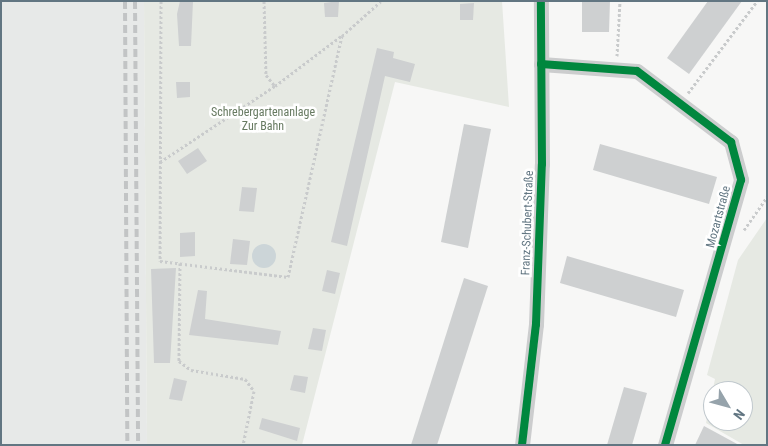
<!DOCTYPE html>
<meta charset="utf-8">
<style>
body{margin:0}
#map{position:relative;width:768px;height:446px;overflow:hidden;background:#f7f7f6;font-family:"Roboto Condensed",sans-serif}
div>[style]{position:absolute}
.built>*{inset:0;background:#e7e9e8}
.green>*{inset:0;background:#e6e9e3}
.water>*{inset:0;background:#ccd5d8}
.round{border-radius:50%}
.building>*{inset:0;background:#ced0d1}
.path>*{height:3px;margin-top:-1.5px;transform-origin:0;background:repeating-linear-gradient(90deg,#c9cbcc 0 2.5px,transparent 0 5px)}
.minor>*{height:15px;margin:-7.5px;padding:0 7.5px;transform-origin:7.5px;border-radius:7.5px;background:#cccdce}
.rail>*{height:4px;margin-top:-2px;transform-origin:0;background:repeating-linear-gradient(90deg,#c2c4c5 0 8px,transparent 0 12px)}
.cycleway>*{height:8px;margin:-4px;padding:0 4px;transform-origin:4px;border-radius:4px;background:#00873e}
span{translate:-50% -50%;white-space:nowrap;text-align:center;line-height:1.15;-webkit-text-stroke:5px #fff;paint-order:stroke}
.park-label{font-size:12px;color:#677a61}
.street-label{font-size:12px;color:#627682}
.frame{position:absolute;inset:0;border:2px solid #627682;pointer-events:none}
.north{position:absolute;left:703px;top:381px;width:50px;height:50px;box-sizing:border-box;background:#fff;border:1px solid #c0c8cd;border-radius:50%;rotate:127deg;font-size:14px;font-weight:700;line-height:20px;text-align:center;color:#627682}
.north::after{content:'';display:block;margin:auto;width:18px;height:22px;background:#96a3ab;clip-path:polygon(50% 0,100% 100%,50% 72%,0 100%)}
</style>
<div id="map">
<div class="built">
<div style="clip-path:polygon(1px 1px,144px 1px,147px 445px,1px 445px)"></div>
</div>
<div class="green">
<div style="clip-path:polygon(144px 1px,502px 1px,509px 107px,395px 82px,302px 445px,147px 445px)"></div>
<div style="clip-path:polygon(evenodd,767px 218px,767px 445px,744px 445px,706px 423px,715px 379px,707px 375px,738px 260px,767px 218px,713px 391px,743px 391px,743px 421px,713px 421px,713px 391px)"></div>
</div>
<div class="water">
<div class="round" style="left:252px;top:244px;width:24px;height:24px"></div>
</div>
<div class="building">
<div style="clip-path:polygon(180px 1px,193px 1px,191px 46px,179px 46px,177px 14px)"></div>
<div style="clip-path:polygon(339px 1px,338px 17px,325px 17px,324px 3px)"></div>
<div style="clip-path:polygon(582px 1px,610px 1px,609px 32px,582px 32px)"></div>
<div style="clip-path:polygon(708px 1px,742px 1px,689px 74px,667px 58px)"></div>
<div style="clip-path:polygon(474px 3px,473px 20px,460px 20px,460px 4px)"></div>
<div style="clip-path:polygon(377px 48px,394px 52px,393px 58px,415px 64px,410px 82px,385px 76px,347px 246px,331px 242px)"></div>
<div style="clip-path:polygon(176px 82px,190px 82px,190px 97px,177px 98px)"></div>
<div style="clip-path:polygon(464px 124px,491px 129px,468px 248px,441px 242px)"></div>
<div style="clip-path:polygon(600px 144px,717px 177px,709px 204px,593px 170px)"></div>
<div style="clip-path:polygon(198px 148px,207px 161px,187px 174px,178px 161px)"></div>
<div style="clip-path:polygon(242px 187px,257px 188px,254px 212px,239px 211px)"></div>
<div style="clip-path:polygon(195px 232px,195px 256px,180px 257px,180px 233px)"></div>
<div style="clip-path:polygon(233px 239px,250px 241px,247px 265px,230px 264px)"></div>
<div style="clip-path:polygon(567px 256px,684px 290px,676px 317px,560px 283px)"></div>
<div style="clip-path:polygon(176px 268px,170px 363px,154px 363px,151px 269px)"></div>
<div style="clip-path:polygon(327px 270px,340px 273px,335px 294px,322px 291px)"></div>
<div style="clip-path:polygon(464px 278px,488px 286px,437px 445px,411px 445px)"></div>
<div style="clip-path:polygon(198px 290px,207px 291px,205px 319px,281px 331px,278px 345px,189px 335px)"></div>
<div style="clip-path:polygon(313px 328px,326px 330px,322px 351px,308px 349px)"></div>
<div style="clip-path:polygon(294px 375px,308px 377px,305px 393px,290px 390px)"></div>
<div style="clip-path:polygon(174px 378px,187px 381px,182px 401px,169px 399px)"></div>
<div style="clip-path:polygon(624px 387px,647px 393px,632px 445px,607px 445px)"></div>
<div style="clip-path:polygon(262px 418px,300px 428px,297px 441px,259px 429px)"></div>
<div style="clip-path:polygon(704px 426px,739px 445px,695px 445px)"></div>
</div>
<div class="path">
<div style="left:161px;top:1px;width:260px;rotate:90.2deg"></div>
<div style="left:160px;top:261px;width:129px;rotate:7.1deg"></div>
<div style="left:288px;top:277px;width:247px;rotate:-77.4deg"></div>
<div style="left:342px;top:36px;width:52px;rotate:-41.9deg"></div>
<div style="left:264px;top:1px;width:74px;rotate:88.5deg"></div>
<div style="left:266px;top:75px;width:14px;rotate:51deg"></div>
<div style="left:617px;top:56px;width:55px;rotate:-86.9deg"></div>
<div style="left:688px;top:93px;width:115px;rotate:-53.1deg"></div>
<div style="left:160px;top:162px;width:138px;rotate:-33.5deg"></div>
<div style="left:275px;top:86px;width:83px;rotate:-37.1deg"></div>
<div style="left:744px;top:230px;width:40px;rotate:-55.1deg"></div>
<div style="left:180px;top:263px;width:98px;rotate:90.6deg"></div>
<div style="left:179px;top:361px;width:15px;rotate:37deg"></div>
<div style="left:191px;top:370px;width:55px;rotate:9.5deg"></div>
<div style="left:245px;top:379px;width:15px;rotate:53deg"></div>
<div style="left:254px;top:391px;width:55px;rotate:101.5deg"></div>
</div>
<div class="minor">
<div style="left:541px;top:64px;width:96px;rotate:4.2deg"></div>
<div style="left:637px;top:71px;width:118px;rotate:37.1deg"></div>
<div style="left:731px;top:142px;width:39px;rotate:75deg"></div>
<div style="left:741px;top:180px;width:276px;rotate:106deg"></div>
<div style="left:522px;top:445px;width:122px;rotate:-83.4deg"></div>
<div style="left:536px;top:324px;width:160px;rotate:-87.9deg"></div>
<div style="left:542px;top:164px;width:163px;rotate:-90.4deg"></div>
</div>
<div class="rail">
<div style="left:125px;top:1px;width:444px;rotate:89.7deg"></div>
<div style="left:135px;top:1px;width:444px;rotate:89.6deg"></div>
</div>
<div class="cycleway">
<div style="left:541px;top:64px;width:96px;rotate:4.2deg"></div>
<div style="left:637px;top:71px;width:118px;rotate:37.1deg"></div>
<div style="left:731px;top:142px;width:39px;rotate:75deg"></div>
<div style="left:741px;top:180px;width:276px;rotate:106deg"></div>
<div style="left:522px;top:445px;width:122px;rotate:-83.4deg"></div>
<div style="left:536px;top:324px;width:160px;rotate:-87.9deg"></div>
<div style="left:542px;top:164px;width:163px;rotate:-90.4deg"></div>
</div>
<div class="park-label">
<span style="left:263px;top:120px">Schrebergartenanlage<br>Zur Bahn</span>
</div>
<div class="street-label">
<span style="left:719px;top:217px;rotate:-75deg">Mozartstraße</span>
<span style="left:528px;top:223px;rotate:-88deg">Franz-Schubert-Straße</span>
</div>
<div class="frame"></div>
<div class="north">N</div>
</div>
